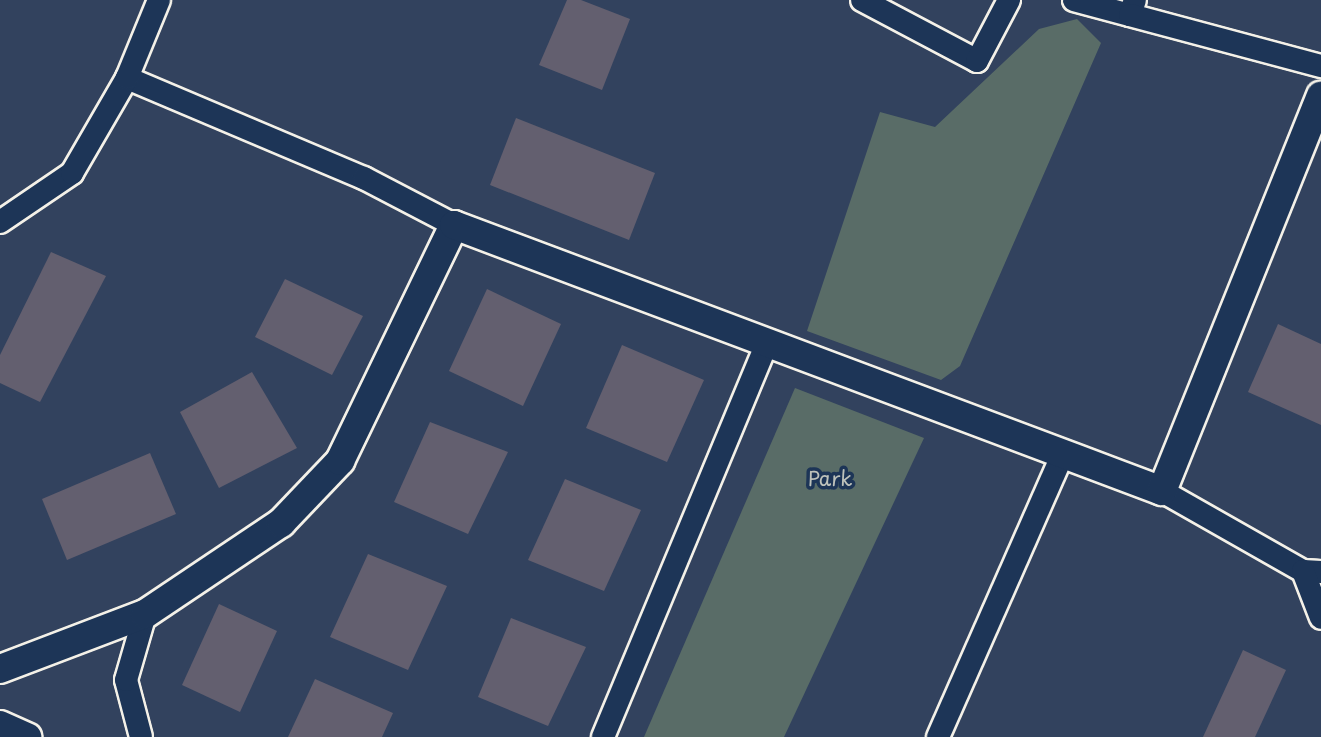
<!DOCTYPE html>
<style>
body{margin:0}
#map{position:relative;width:1321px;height:737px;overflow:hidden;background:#32425e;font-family:"Playpen Sans",sans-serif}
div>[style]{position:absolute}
.green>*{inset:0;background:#596c67}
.building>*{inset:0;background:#635f6f}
.roads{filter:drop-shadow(2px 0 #f4f1e8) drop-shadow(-2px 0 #f4f1e8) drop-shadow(0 2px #f4f1e8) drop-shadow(0 -2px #f4f1e8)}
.minor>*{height:22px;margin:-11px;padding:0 11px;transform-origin:11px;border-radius:11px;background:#1d3557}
.tertiary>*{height:28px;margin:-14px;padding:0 14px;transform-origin:14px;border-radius:14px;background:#1d3557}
span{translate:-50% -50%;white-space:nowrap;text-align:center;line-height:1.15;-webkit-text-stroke:7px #1d3557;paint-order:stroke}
.park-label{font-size:20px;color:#bec2bb}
</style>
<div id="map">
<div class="green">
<div style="clip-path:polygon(1077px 19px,1101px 43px,960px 366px,941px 380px,807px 331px,880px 112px,935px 127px,1039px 29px)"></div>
<div style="clip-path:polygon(795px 388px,924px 438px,784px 737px,644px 737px)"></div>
</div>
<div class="building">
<div style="clip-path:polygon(567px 0,581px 0,630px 19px,602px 90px,539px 65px)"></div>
<div style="clip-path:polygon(516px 118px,655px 173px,629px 240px,490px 185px)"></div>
<div style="clip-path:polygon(51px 252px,106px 276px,40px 402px,0 383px,0 355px)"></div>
<div style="clip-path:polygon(285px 279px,363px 316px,332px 375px,255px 337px)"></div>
<div style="clip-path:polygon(487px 289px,561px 324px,523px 406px,449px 371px)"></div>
<div style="clip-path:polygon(1278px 324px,1321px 344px,1321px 425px,1248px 392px)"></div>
<div style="clip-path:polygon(622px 345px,704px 380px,667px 462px,586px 428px)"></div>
<div style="clip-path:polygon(252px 372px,297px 448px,219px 488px,180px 412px)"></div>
<div style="clip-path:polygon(430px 422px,508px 452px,468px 534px,394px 502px)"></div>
<div style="clip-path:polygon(150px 453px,176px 514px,67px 560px,42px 499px)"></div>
<div style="clip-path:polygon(565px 479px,641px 510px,604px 591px,528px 560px)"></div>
<div style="clip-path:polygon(368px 554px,447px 586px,408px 670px,330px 637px)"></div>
<div style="clip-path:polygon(219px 604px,277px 631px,240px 712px,182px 685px)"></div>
<div style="clip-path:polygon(511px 618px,586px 647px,548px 726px,478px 697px)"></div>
<div style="clip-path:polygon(1243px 650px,1286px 670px,1255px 737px,1203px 737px)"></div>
<div style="clip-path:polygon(315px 679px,393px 713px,382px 737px,288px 737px)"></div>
</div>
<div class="roads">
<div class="minor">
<div style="left:862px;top:0;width:130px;rotate:27.9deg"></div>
<div style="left:977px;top:61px;width:69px;rotate:-62.3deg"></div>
<div style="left:1074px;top:0;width:58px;rotate:15deg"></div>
<div style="left:1130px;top:15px;width:16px;rotate:-72deg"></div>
<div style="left:1130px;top:15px;width:198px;rotate:15deg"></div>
<div style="left:127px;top:78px;width:257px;rotate:22.9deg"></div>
<div style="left:364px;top:178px;width:102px;rotate:27.6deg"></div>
<div style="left:0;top:222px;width:87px;rotate:-34.2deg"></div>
<div style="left:72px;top:173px;width:110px;rotate:-59.9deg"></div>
<div style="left:127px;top:78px;width:84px;rotate:-67.7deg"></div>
<div style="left:1162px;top:491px;width:162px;rotate:29.6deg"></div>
<div style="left:1303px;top:571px;width:18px;rotate:3deg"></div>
<div style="left:1303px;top:571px;width:50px;rotate:69deg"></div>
<div style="left:141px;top:737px;width:59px;rotate:-104.7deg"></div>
<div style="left:126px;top:680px;width:69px;rotate:-73.9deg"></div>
<div style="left:603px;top:737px;width:427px;rotate:-67.4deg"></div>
<div style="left:938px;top:737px;width:309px;rotate:-66.2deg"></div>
</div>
<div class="tertiary">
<div style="left:0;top:669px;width:155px;rotate:-20.8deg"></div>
<div style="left:145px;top:614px;width:164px;rotate:-33.8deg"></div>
<div style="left:281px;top:523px;width:86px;rotate:-46.4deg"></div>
<div style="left:340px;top:461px;width:262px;rotate:-64.2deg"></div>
<div style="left:454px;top:225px;width:756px;rotate:20.59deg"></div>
<div style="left:1162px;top:491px;width:426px;rotate:-68.1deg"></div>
<div style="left:0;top:725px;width:30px;rotate:24deg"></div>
</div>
</div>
<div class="park-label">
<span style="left:830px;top:478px">Park</span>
</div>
</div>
